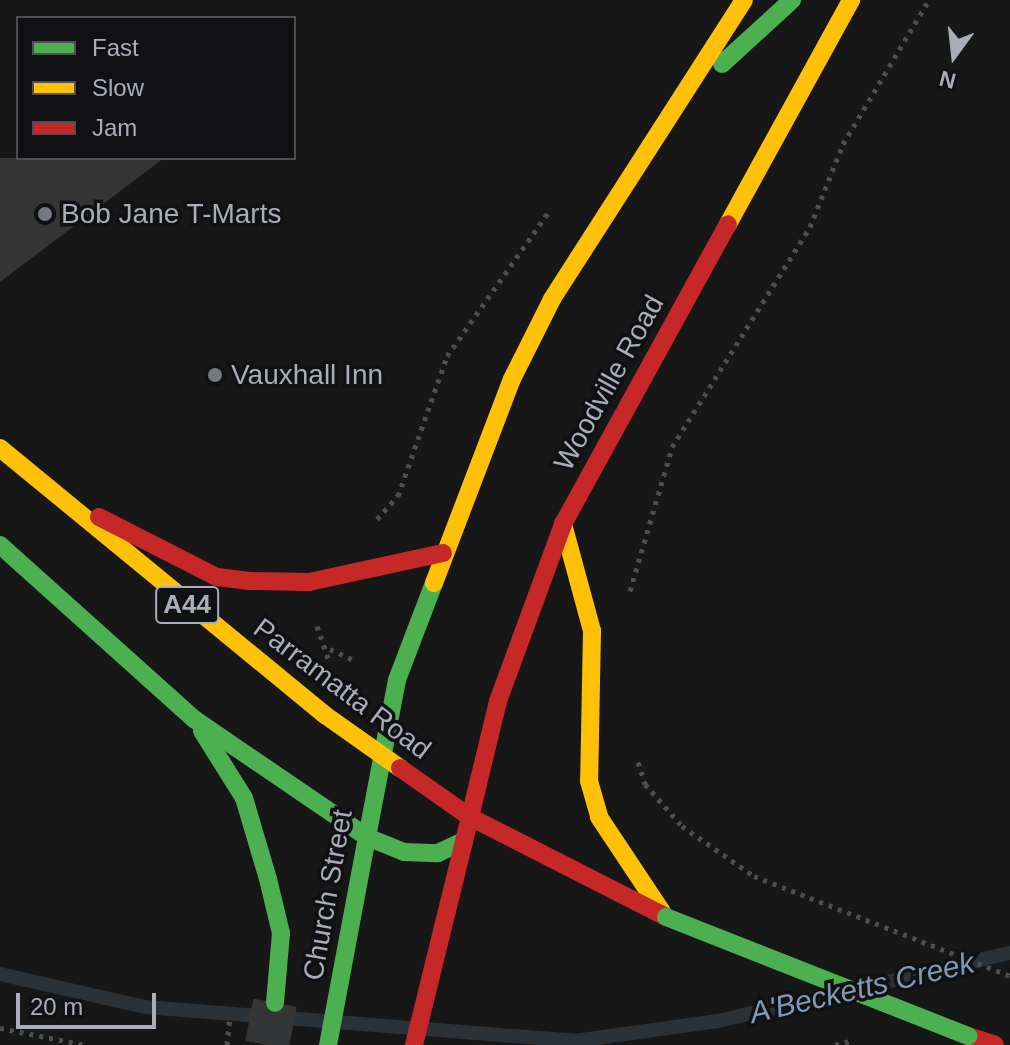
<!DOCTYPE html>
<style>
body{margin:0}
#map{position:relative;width:1010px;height:1045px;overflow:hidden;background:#171717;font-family:Helvetica,sans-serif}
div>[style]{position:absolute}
.stream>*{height:14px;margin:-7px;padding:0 7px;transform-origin:7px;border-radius:7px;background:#2a3239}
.building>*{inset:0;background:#353536}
.highway-tunnel>*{height:44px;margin-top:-22px;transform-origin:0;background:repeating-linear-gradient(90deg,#343537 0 44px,transparent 0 66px)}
.path>*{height:5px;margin-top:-2.5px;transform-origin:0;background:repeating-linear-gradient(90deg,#4d4e52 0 4px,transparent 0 10px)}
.fast>*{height:18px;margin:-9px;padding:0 9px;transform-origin:9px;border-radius:9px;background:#4caf50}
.slow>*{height:18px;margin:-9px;padding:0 9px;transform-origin:9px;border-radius:9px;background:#ffc107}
.jam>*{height:18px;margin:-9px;padding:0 9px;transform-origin:9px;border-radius:9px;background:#c62828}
.fast-bridge>*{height:18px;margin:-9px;padding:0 9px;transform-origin:9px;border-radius:9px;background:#4caf50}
.dots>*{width:22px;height:22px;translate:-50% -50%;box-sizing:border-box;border:4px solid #111113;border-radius:50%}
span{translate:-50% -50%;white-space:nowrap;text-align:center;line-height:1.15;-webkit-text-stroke:7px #111113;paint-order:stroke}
.shield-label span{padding:2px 6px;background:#111113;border:2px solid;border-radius:6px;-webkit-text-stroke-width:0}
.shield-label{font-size:26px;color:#a8adb8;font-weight:700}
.poi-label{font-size:28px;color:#a8adb8}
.left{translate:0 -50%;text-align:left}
.street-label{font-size:28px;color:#a8adb8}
.water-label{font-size:30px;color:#7f9bb3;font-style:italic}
.legend{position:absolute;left:16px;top:16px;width:280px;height:144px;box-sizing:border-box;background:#111113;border:2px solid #4d4f55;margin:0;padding:10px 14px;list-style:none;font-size:24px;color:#a8adb8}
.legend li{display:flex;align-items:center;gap:16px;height:40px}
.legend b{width:40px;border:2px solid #4d4f55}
.north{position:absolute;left:914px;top:16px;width:80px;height:80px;-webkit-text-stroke:6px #111113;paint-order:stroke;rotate:195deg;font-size:22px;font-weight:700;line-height:32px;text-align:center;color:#a8adb8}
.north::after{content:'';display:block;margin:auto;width:28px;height:36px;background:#a8adb8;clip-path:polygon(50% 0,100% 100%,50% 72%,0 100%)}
.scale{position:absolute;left:16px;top:993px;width:140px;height:36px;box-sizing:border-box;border:4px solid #a8adb8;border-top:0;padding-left:10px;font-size:24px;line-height:28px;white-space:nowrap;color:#a8adb8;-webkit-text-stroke:6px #111113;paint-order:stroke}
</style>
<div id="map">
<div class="stream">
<div style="left:0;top:974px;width:149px;rotate:12.8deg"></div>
<div style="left:145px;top:1007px;width:431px;rotate:4.5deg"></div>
<div style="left:575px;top:1041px;width:144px;rotate:-8deg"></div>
<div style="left:718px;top:1021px;width:115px;rotate:-13.1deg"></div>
<div style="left:870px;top:986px;width:144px;rotate:-13.3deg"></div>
</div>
<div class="building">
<div style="clip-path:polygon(0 158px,164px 158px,0 282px)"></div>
</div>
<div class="highway-tunnel">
<div style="left:267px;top:1045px;width:43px;rotate:-79.2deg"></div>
</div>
<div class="path">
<div style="left:377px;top:519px;width:31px;rotate:-48deg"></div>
<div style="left:398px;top:496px;width:148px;rotate:-70.7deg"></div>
<div style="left:447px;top:356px;width:175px;rotate:-54.8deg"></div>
<div style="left:630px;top:591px;width:150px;rotate:-73.7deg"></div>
<div style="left:672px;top:447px;width:260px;rotate:-57.9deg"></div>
<div style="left:810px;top:227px;width:89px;rotate:-68.3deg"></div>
<div style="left:843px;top:144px;width:168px;rotate:-59.2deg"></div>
<div style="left:317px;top:626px;width:37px;rotate:71deg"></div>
<div style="left:330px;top:649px;width:26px;rotate:25deg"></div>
<div style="left:638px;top:762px;width:23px;rotate:72deg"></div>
<div style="left:645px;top:784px;width:56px;rotate:48.6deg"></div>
<div style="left:682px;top:826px;width:88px;rotate:34.8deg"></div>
<div style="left:754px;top:876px;width:275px;rotate:21.3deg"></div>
<div style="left:0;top:1028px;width:88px;rotate:11.2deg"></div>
<div style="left:227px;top:1045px;width:27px;rotate:-84deg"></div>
<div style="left:835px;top:1045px;width:16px;rotate:-15deg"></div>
</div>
<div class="fast">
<div style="left:722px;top:64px;width:95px;rotate:-42.4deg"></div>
<div style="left:0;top:545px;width:261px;rotate:41.9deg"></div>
<div style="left:194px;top:719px;width:209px;rotate:34.3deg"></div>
<div style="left:367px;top:837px;width:212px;rotate:100.6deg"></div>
<div style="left:434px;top:583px;width:104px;rotate:110.9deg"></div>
<div style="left:397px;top:680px;width:160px;rotate:100.8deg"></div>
<div style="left:367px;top:837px;width:40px;rotate:22deg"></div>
<div style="left:404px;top:852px;width:34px;rotate:2deg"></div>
<div style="left:438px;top:853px;width:29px;rotate:-25deg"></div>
<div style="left:202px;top:731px;width:79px;rotate:57.9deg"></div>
<div style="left:244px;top:798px;width:84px;rotate:73.5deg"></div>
<div style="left:268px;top:879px;width:56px;rotate:76.5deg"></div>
<div style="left:281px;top:933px;width:70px;rotate:94.9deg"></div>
</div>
<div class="slow">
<div style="left:728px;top:224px;width:256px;rotate:-61.2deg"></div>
<div style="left:0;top:448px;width:421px;rotate:39.4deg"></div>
<div style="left:325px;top:715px;width:92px;rotate:35.2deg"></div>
<div style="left:563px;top:524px;width:111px;rotate:74.8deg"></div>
<div style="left:592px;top:631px;width:150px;rotate:91.1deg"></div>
<div style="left:589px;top:781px;width:37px;rotate:74deg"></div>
<div style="left:599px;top:817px;width:114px;rotate:56.4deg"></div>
<div style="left:434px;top:583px;width:218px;rotate:-69.1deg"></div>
<div style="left:512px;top:379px;width:89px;rotate:-63.4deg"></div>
<div style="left:552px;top:299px;width:355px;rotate:-57.3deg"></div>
</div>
<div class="jam">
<div style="left:99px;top:517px;width:132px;rotate:27deg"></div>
<div style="left:217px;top:577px;width:33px;rotate:7deg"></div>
<div style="left:250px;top:581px;width:59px;rotate:1deg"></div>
<div style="left:309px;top:582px;width:137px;rotate:-12.2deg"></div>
<div style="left:400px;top:768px;width:85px;rotate:35deg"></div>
<div style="left:470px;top:817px;width:220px;rotate:27deg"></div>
<div style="left:470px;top:817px;width:119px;rotate:-76.4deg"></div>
<div style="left:498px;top:701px;width:189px;rotate:-69.8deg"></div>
<div style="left:563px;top:524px;width:342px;rotate:-61.2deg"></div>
<div style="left:968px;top:1036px;width:28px;rotate:18deg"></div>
<div style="left:414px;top:1045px;width:235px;rotate:-76.2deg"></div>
</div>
<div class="fast-bridge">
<div style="left:666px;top:917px;width:325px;rotate:21.5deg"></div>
</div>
<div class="dots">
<div style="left:45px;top:214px;background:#757880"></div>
<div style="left:215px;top:375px;background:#757880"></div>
</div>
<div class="shield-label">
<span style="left:187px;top:605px">A44</span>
</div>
<div class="poi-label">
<span class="left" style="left:61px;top:214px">Bob Jane T-Marts</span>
<span class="left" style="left:231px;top:375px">Vauxhall Inn</span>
</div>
<div class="street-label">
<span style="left:609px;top:383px;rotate:-61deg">Woodville Road</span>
<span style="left:342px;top:689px;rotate:37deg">Parramatta Road</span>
<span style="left:328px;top:895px;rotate:-80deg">Church Street</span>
</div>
<div class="water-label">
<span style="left:862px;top:988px;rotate:-13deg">A'Becketts Creek</span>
</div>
<ul class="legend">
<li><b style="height:10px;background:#4caf50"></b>Fast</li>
<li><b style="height:10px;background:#ffc107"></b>Slow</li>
<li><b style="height:10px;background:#c62828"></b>Jam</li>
</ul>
<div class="north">N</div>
<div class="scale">20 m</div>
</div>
